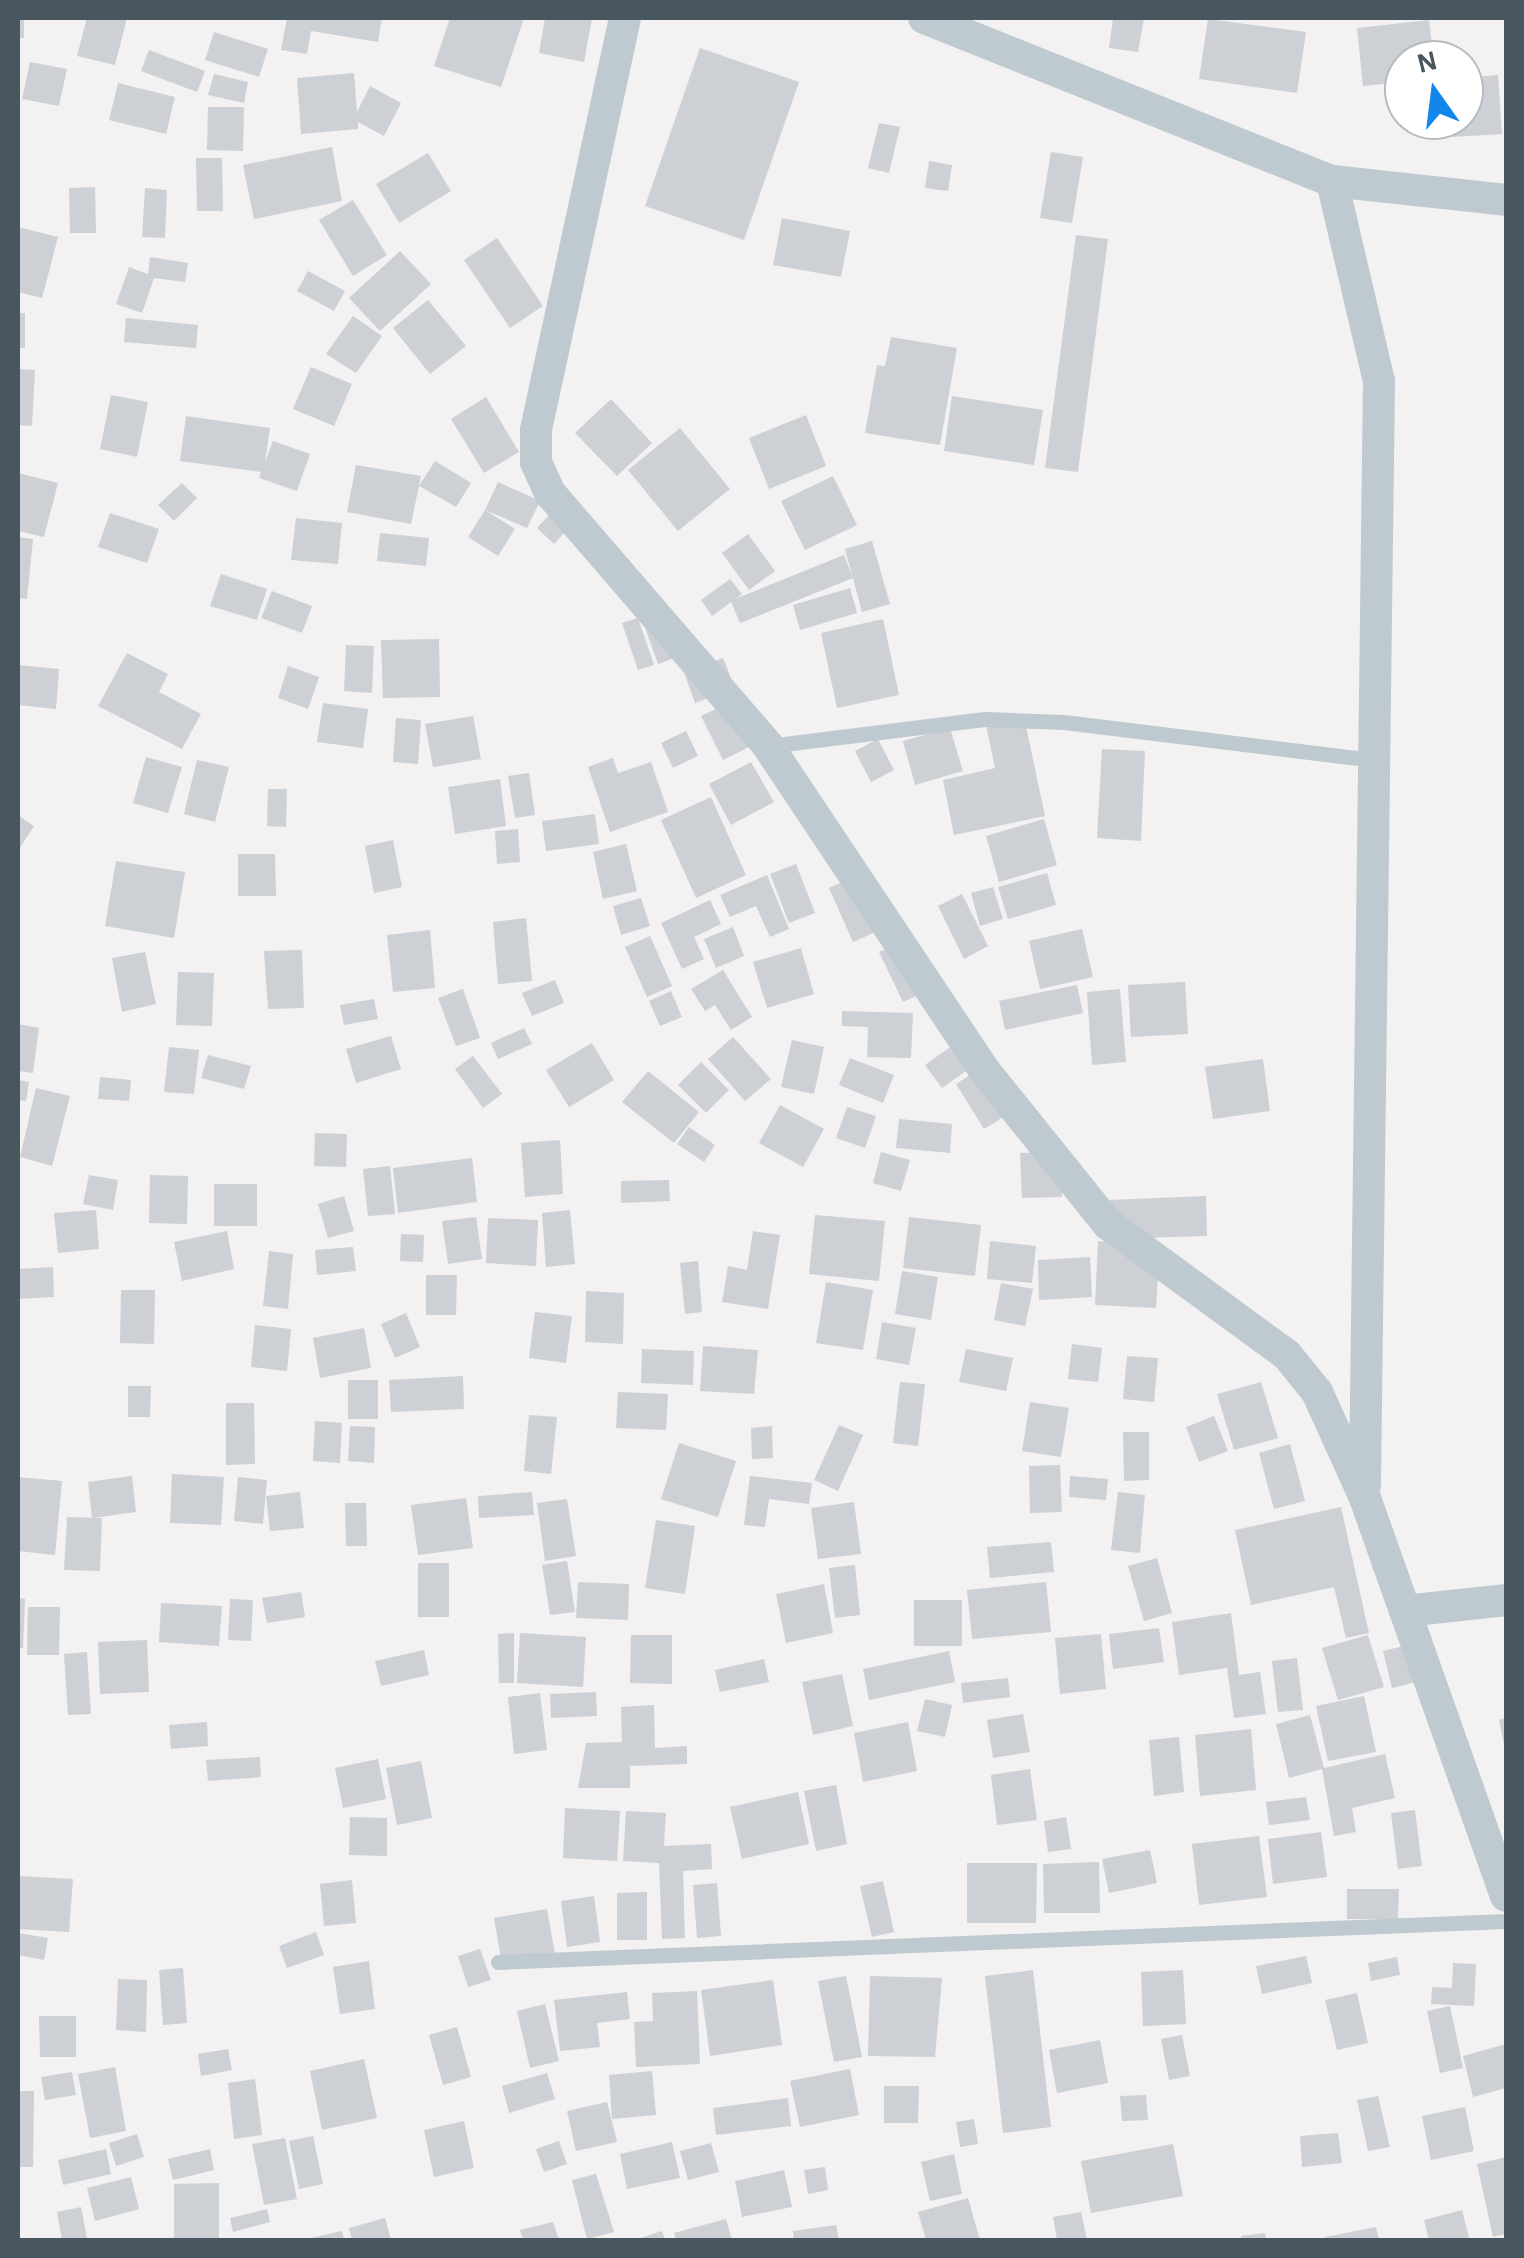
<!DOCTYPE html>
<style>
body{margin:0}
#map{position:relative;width:1524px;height:2258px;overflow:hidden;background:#f3f1f1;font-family:"Alegreya Sans",sans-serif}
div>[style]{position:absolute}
.building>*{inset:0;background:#cdd0d5}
.service>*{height:15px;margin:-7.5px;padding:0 7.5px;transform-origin:7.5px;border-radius:7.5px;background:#becad0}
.minor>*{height:32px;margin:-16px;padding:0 16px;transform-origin:16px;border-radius:16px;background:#becad0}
span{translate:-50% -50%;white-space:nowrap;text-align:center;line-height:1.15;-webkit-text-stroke:10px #fff;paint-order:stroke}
.frame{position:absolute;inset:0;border:20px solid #48565f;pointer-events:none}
.north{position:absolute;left:1384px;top:40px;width:100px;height:100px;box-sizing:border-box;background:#fff;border:2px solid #b6bbbf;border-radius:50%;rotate:346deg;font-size:28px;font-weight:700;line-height:40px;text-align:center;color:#48565f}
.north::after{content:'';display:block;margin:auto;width:35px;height:45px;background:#1386eb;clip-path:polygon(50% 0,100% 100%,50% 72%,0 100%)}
</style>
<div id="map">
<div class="building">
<div style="clip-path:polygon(18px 18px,24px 18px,24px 38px,18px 38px)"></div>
<div style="clip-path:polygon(87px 18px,127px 18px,115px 65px,77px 56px)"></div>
<div style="clip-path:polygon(287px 18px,382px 18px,378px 42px,311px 31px,307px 54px,281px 50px)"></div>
<div style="clip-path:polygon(450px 18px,524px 18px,501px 87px,434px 66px)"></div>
<div style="clip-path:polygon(545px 18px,592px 18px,584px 62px,539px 53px)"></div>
<div style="clip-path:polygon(1113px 18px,1144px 18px,1138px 52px,1109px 48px)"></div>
<div style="clip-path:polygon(1208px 19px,1306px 32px,1297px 93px,1199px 79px)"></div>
<div style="clip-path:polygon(1429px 20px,1434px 60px,1404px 60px,1404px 82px,1363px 86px,1357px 28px)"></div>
<div style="clip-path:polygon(214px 32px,268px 49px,259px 77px,205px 60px)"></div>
<div style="clip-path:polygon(700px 48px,799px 82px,744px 240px,645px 206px)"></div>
<div style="clip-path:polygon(149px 50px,205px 71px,197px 92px,141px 71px)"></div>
<div style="clip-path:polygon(30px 62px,67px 69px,59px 106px,22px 99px)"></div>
<div style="clip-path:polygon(354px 73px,357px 112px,370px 86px,401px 103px,384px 136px,358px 122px,358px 129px,301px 134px,297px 78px)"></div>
<div style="clip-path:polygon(214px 74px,248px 82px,244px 103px,208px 95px)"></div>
<div style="clip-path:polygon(1498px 75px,1502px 134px,1452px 137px,1451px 120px,1464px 120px,1464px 78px)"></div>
<div style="clip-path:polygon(118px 83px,175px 97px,166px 134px,109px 120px)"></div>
<div style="clip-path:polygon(208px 107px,244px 107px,243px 151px,207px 150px)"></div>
<div style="clip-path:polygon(879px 123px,900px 127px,889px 173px,868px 168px)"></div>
<div style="clip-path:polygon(332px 147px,342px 201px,254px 219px,243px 165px)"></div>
<div style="clip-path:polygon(1051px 152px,1083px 157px,1072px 223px,1040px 218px)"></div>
<div style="clip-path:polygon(428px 153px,451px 191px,399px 223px,376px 184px)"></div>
<div style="clip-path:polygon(196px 158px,222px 158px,223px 211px,197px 211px)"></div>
<div style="clip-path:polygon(929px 161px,952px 165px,948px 191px,925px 188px)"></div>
<div style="clip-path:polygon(95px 187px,96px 233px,70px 233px,69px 188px)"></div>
<div style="clip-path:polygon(145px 188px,167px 190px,165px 238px,142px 237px)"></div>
<div style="clip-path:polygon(353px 200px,387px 255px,353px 276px,319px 220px)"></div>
<div style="clip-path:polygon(782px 218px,850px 231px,841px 277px,773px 265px)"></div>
<div style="clip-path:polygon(18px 227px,58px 237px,42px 298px,18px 292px)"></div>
<div style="clip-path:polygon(1076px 235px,1108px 239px,1078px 472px,1045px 468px)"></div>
<div style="clip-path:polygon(497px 238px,543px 306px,510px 328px,464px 260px)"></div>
<div style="clip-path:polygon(400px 251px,431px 284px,380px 331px,349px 298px)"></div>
<div style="clip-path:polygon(150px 257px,188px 263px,185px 282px,154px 278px,142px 313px,116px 304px,129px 267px,148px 274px)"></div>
<div style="clip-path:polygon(308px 271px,345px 291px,334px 311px,297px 291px)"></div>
<div style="clip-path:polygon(428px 300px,466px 346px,430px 374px,393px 328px)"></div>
<div style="clip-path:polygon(18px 313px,25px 313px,25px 348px,18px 348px)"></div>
<div style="clip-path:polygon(353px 316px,382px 336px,356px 373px,326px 354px)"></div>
<div style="clip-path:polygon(126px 318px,198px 325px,196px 348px,124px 342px)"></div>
<div style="clip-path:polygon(891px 337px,957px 348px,940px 445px,865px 433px,877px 365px,885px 366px)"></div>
<div style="clip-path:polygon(311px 367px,352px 384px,334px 426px,293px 409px)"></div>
<div style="clip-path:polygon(18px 369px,35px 370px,32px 426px,18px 425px)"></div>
<div style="clip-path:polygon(111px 395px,148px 402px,137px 457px,100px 449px)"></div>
<div style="clip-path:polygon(952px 396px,1043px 410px,1034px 465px,944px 451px)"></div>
<div style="clip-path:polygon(486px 397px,519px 452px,484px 473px,451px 419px)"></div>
<div style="clip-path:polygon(611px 399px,652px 443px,617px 476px,575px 433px)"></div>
<div style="clip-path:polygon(806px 415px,826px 466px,769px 489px,749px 438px)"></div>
<div style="clip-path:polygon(186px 416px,270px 428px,265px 462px,273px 441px,310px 454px,297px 491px,259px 478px,261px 472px,180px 461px)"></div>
<div style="clip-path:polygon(680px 428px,730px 489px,678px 531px,628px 470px)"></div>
<div style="clip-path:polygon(435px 461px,471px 483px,456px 507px,419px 486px)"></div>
<div style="clip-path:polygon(356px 465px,421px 476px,411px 524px,347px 512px)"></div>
<div style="clip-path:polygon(18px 473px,58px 483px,44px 537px,18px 531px)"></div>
<div style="clip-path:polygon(833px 476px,857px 525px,805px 550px,781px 501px)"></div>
<div style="clip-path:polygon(498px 482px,540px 501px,527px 528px,485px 510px)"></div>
<div style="clip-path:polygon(182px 483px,197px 498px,174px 521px,158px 505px)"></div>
<div style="clip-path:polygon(563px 500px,579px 516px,554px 544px,537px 528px)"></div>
<div style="clip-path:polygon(485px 510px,515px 529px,498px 556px,468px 537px)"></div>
<div style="clip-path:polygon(110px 513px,159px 529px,147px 563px,98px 547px)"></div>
<div style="clip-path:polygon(296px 518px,342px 523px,338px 564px,291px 560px)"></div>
<div style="clip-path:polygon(380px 533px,429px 538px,426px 566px,377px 561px)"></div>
<div style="clip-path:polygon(748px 534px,775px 571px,749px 590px,722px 553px)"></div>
<div style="clip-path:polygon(18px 537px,33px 539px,27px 599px,18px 598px)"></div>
<div style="clip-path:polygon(872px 541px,890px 604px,862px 612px,845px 549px)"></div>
<div style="clip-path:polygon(844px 555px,853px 578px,740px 623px,731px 602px,712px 616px,701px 600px,730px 579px,742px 594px,735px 599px)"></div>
<div style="clip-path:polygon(221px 574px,267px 589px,257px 620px,210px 606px)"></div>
<div style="clip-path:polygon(850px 588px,857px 613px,800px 630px,793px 605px)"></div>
<div style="clip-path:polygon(272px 591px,312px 606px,302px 633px,261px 618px)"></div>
<div style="clip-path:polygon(641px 616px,677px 657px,658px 664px)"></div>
<div style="clip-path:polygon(638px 618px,654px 665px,638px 670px,622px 623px)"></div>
<div style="clip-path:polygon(883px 619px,899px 695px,837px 708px,821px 633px)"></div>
<div style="clip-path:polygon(439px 639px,440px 697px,383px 698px,381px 640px)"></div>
<div style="clip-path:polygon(346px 645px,374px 646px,372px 693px,344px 691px)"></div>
<div style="clip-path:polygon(127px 653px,168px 674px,159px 692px,201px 714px,182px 749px,98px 706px)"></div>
<div style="clip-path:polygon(723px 658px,735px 688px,695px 703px,684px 672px)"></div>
<div style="clip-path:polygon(18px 665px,59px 669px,56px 709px,18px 705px)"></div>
<div style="clip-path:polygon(288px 666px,319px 677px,308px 709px,278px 698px)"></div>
<div style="clip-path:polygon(736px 699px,757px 743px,723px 760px,701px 716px)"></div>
<div style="clip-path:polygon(323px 703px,368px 709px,363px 748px,317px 742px)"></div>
<div style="clip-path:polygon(473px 716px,481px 759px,433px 767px,425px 724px)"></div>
<div style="clip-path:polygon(1024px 717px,1045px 816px,954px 835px,943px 780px,995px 768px,986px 725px)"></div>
<div style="clip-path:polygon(396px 718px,421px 720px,418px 764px,393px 762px)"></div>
<div style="clip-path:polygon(950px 728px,963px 771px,915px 785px,903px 741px)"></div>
<div style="clip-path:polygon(686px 731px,698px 756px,673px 768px,661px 743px)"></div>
<div style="clip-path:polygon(878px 739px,894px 770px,871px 782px,855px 751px)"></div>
<div style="clip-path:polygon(1102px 749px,1145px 751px,1141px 841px,1097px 838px)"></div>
<div style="clip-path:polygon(146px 757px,182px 767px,168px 813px,133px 803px)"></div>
<div style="clip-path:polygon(613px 758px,618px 773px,651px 762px,668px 812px,610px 832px,588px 767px)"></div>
<div style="clip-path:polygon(197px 760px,229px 767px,215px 822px,184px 814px)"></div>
<div style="clip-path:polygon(751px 762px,774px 802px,731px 825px,709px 784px)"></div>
<div style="clip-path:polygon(529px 773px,535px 815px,515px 818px,508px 776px)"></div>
<div style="clip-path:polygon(500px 779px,506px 826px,455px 834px,448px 787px)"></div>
<div style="clip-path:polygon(268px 789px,287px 789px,286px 827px,267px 826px)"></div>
<div style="clip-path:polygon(711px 797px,746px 875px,696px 898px,661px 820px)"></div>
<div style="clip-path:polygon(595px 814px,599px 844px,546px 851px,542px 821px)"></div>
<div style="clip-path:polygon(18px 815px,34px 826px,18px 851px)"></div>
<div style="clip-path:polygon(1044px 819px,1057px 865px,999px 882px,986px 836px)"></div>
<div style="clip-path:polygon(518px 829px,520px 862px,497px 864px,495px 831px)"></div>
<div style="clip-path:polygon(393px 840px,402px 887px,374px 893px,365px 846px)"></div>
<div style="clip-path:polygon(626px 844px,637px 891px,603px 899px,593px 852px)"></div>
<div style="clip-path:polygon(238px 854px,275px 854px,276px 896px,238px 896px)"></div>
<div style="clip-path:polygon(116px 861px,185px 872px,174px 938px,105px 926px)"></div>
<div style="clip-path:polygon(796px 864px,815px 913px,789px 923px,770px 874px)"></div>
<div style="clip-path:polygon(863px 873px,887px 927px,853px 942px,829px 888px)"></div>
<div style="clip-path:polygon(1047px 873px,1056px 905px,1008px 919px,998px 887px)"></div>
<div style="clip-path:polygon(767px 875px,789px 929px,770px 937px,756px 906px,730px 917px,720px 895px)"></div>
<div style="clip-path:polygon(993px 887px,1003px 919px,980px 926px,971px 893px)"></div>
<div style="clip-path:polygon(962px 894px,988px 946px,964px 959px,938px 906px)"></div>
<div style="clip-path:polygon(641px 898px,650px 926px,621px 935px,613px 906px)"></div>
<div style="clip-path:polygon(710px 900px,721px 924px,694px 937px,704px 959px,682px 969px,661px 923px)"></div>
<div style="clip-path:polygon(526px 918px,532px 981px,498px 984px,493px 922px)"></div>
<div style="clip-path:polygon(733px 927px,744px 956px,716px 968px,704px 939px)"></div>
<div style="clip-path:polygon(1082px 929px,1093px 977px,1040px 989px,1029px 941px)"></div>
<div style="clip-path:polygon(430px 930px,435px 988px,393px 992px,387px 935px)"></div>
<div style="clip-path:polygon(650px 936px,672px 986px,647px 997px,625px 947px)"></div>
<div style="clip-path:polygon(899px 943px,923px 993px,903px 1002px,879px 952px)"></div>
<div style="clip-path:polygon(801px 948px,814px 994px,767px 1008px,753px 962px)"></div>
<div style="clip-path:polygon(302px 950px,304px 1008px,268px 1009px,264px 951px)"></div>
<div style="clip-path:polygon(145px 952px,156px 1004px,122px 1012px,112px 958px)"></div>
<div style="clip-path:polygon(723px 970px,752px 1017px,731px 1030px,715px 1005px,705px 1011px,691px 989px)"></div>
<div style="clip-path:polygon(178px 972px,214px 973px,212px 1026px,176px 1025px)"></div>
<div style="clip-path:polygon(555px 980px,564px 1003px,532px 1016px,522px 993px)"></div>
<div style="clip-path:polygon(1185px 982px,1188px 1034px,1131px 1037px,1128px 985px)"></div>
<div style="clip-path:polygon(1077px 985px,1083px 1013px,1005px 1030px,999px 1001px)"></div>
<div style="clip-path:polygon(463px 989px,480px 1038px,456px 1046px,438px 998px)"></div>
<div style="clip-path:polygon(1120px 989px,1126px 1062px,1092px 1065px,1087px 992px)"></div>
<div style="clip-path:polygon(671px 991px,682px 1017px,660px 1026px,649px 1001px)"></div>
<div style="clip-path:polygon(374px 999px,378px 1019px,344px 1025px,340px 1005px)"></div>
<div style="clip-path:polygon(842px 1011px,913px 1013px,911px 1058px,867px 1057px,868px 1027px,842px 1026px)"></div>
<div style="clip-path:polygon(18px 1024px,39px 1028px,33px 1073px,18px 1071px)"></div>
<div style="clip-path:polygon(524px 1028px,532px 1044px,498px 1059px,491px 1043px)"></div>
<div style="clip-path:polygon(391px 1036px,401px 1069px,356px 1083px,346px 1049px)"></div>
<div style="clip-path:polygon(733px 1037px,771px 1079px,745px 1101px,708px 1059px)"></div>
<div style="clip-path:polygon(792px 1040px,824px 1047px,814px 1094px,781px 1087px)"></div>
<div style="clip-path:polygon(592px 1043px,614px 1080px,569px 1107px,546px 1070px)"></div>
<div style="clip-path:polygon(956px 1043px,987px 1056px,942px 1088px,925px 1065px)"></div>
<div style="clip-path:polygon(169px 1047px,199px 1050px,194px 1094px,164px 1092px)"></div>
<div style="clip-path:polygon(208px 1055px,251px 1066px,244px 1089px,201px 1078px)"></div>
<div style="clip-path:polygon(473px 1056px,502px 1094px,483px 1108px,455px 1069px)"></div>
<div style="clip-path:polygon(850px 1058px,894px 1075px,883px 1103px,839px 1085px)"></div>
<div style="clip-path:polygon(1263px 1059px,1270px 1111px,1213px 1119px,1205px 1067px)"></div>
<div style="clip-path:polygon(991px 1061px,1020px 1107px,984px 1129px,956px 1084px)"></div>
<div style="clip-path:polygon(701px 1062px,729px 1090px,706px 1113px,678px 1085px)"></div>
<div style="clip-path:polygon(648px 1071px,699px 1112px,674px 1143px,622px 1102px)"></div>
<div style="clip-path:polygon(100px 1077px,131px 1080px,129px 1101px,98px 1099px)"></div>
<div style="clip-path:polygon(18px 1080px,29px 1082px,26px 1101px,18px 1100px)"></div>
<div style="clip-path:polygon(36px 1088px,70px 1096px,52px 1166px,20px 1157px)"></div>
<div style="clip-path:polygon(780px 1105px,824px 1129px,803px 1167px,759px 1143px)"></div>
<div style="clip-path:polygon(847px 1107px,876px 1116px,865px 1148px,836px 1138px)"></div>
<div style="clip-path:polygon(899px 1119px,952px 1124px,950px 1153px,896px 1148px)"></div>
<div style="clip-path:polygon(689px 1127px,715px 1145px,704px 1162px,677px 1144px)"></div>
<div style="clip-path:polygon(315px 1133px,347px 1134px,346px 1167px,314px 1166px)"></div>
<div style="clip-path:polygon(560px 1140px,563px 1194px,525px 1197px,521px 1143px)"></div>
<div style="clip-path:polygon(881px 1152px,910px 1160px,901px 1191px,873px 1183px)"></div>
<div style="clip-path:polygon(1060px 1152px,1062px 1197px,1022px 1198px,1020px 1153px)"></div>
<div style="clip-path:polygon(472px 1158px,477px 1202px,398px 1213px,393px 1168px)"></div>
<div style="clip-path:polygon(390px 1166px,395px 1214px,368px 1216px,363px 1169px)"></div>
<div style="clip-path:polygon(89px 1175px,118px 1180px,113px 1210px,83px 1204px)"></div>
<div style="clip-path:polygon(150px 1175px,188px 1176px,187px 1224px,149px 1223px)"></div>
<div style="clip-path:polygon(669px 1180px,670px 1201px,621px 1203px,621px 1181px)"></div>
<div style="clip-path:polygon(214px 1184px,257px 1184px,257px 1226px,214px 1226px)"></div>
<div style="clip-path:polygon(344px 1196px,354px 1231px,328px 1238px,318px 1204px)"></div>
<div style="clip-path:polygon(1206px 1196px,1207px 1236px,1109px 1239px,1108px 1200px)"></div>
<div style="clip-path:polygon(96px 1210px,99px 1249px,58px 1253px,54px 1213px)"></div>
<div style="clip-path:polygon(570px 1210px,575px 1264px,546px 1267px,542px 1213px)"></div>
<div style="clip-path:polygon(815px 1215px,885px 1221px,879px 1281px,809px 1274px)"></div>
<div style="clip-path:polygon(476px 1217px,482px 1259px,448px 1264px,442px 1221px)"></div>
<div style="clip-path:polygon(909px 1217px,981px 1225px,975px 1276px,903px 1268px)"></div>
<div style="clip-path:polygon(488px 1218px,538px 1220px,536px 1266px,486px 1263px)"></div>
<div style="clip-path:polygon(227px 1231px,234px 1269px,182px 1281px,174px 1242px)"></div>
<div style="clip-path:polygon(753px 1231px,780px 1235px,768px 1309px,722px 1302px,728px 1266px,747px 1270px)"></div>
<div style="clip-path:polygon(401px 1234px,424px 1235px,423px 1262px,400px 1261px)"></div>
<div style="clip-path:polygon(990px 1241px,1036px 1246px,1032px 1283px,987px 1279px)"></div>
<div style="clip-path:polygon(1098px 1241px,1160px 1244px,1156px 1308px,1095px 1305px)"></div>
<div style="clip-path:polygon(353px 1247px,356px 1271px,317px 1275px,315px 1250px)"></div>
<div style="clip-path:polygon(269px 1251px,293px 1254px,288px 1309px,263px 1306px)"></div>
<div style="clip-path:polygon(1090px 1257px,1092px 1297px,1039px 1300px,1038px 1260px)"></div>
<div style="clip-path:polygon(698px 1261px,702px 1312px,685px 1314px,680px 1263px)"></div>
<div style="clip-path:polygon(53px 1267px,54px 1297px,18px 1299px,18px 1269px)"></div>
<div style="clip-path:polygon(902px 1271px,938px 1277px,931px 1320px,895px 1314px)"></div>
<div style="clip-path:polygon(426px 1275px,457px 1275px,456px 1315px,426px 1315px)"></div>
<div style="clip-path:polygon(826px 1282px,873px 1290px,863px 1350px,816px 1343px)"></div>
<div style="clip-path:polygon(1001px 1283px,1033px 1289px,1025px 1326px,994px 1320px)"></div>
<div style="clip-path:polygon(121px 1290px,155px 1290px,154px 1344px,120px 1343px)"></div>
<div style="clip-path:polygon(586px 1291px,624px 1293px,623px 1344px,585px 1342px)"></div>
<div style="clip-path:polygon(535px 1312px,572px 1316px,566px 1363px,529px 1358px)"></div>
<div style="clip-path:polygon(406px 1313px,420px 1347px,395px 1358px,381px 1324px)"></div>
<div style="clip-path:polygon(882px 1322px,916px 1328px,909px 1365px,876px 1359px)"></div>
<div style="clip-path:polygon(255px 1325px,291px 1329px,287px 1371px,251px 1367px)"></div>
<div style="clip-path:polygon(364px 1328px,371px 1368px,320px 1378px,313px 1338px)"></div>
<div style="clip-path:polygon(1072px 1344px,1102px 1348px,1098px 1382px,1068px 1379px)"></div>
<div style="clip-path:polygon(703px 1346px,758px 1350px,754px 1394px,700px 1391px)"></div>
<div style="clip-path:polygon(642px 1349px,694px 1351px,693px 1385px,641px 1383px)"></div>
<div style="clip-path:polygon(966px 1349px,1013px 1358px,1006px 1391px,959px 1382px)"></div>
<div style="clip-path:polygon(1127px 1356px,1158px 1358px,1154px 1402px,1123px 1399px)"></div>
<div style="clip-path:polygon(463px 1376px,464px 1409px,391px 1412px,389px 1380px)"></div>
<div style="clip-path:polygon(348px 1380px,378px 1380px,378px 1419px,348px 1419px)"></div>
<div style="clip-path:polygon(900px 1382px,925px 1384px,918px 1446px,893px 1443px)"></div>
<div style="clip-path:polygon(1261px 1382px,1278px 1438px,1234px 1450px,1217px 1394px)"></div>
<div style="clip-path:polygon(128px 1386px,151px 1386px,150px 1417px,128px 1417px)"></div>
<div style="clip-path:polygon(618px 1392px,668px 1394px,666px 1430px,616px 1428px)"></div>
<div style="clip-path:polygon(1030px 1402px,1069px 1408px,1061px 1457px,1022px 1451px)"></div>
<div style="clip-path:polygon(226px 1403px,254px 1403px,255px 1464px,226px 1465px)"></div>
<div style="clip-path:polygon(529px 1415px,557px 1417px,551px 1474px,524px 1471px)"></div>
<div style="clip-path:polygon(1214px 1416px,1228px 1451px,1199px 1462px,1186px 1427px)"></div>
<div style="clip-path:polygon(315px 1421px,342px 1423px,340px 1463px,313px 1461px)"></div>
<div style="clip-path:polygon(839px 1425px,863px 1435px,838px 1491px,814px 1480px)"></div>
<div style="clip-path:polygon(350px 1426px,375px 1427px,374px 1463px,348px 1461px)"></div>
<div style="clip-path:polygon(772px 1426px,773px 1458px,752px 1459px,751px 1428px)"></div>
<div style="clip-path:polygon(1123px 1432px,1149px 1432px,1149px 1480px,1124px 1481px)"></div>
<div style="clip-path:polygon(679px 1443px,736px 1461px,718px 1517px,661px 1499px)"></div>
<div style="clip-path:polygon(1290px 1444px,1305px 1501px,1274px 1509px,1259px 1453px)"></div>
<div style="clip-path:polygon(1060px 1465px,1062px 1512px,1030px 1513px,1029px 1466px)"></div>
<div style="clip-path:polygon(172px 1474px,224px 1477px,221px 1525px,170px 1523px)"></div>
<div style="clip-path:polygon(132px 1476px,136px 1512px,92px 1518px,88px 1482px)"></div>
<div style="clip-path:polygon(750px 1476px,812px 1483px,809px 1504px,769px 1499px,765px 1527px,744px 1525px)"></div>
<div style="clip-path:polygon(1070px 1476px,1108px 1479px,1106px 1500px,1069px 1497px)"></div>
<div style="clip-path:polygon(18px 1477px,62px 1481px,55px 1555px,18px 1551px)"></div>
<div style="clip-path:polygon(238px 1477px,267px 1480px,263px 1524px,234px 1521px)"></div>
<div style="clip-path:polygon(300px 1492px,304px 1528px,270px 1531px,266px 1496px)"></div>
<div style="clip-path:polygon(532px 1492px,534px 1515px,479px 1518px,478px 1496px)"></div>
<div style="clip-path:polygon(1118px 1492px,1145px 1495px,1140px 1553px,1111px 1550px)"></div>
<div style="clip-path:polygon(466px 1498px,473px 1548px,418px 1555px,411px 1505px)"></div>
<div style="clip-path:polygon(567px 1499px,576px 1556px,545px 1561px,537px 1503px)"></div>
<div style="clip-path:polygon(854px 1502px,861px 1554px,818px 1559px,811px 1508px)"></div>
<div style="clip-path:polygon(345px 1503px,366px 1503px,367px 1546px,346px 1546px)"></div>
<div style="clip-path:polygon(1341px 1507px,1369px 1633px,1346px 1638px,1334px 1587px,1251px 1605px,1235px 1530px)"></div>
<div style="clip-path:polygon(67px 1517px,102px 1518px,100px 1571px,64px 1570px)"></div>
<div style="clip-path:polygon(656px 1520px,695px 1526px,685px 1594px,645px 1588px)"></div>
<div style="clip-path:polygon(1051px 1542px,1054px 1572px,990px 1578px,987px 1547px)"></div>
<div style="clip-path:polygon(1157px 1558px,1172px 1613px,1144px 1621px,1128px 1566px)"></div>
<div style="clip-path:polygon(567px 1561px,575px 1612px,550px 1615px,542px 1565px)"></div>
<div style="clip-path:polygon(418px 1563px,449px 1563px,449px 1617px,418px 1617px)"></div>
<div style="clip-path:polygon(855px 1565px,860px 1615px,835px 1618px,829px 1568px)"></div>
<div style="clip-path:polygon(578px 1582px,629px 1584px,628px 1620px,576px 1618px)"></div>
<div style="clip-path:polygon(1046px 1582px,1051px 1632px,972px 1639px,967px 1590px)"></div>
<div style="clip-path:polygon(824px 1584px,833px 1633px,786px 1643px,776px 1594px)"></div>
<div style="clip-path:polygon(301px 1592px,305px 1617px,267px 1623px,262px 1598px)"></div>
<div style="clip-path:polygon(18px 1598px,25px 1599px,23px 1648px,18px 1648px)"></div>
<div style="clip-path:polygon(230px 1599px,253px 1600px,251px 1641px,228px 1640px)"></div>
<div style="clip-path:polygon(914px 1600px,962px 1600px,962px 1646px,914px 1646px)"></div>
<div style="clip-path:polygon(161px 1603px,222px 1606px,219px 1646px,159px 1642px)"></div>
<div style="clip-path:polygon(28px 1607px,60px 1607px,59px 1655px,27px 1655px)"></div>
<div style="clip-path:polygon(1231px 1613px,1239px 1675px,1260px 1672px,1266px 1714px,1234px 1718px,1227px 1668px,1179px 1675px,1172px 1622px)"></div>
<div style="clip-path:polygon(1159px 1628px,1164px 1662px,1113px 1669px,1109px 1634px)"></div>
<div style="clip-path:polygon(514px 1633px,514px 1683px,499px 1683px,498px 1634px)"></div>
<div style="clip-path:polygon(520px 1633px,586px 1637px,583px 1687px,517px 1683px)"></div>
<div style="clip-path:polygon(1101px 1634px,1106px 1689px,1060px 1694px,1055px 1638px)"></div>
<div style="clip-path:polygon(631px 1635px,672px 1635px,672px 1684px,630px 1683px)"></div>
<div style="clip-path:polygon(1368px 1635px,1384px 1687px,1338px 1700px,1322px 1648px)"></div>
<div style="clip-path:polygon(147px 1640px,149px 1692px,100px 1694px,98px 1642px)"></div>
<div style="clip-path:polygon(1416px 1643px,1425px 1680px,1392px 1688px,1383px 1651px)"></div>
<div style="clip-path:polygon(424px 1650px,429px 1675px,381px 1686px,375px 1661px)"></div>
<div style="clip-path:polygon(949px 1651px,955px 1682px,869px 1700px,863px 1669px)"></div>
<div style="clip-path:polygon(87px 1652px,91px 1714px,68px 1715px,64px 1654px)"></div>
<div style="clip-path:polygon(1297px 1658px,1303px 1710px,1278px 1712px,1272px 1661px)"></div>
<div style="clip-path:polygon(764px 1659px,769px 1682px,720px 1692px,715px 1670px)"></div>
<div style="clip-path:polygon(842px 1674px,853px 1726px,813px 1735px,802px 1682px)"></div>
<div style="clip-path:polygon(1008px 1678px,1010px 1697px,963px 1703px,961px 1683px)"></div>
<div style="clip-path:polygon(596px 1692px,597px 1716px,551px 1718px,550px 1694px)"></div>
<div style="clip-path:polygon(540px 1693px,547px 1750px,514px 1754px,508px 1697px)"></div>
<div style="clip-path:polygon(1364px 1696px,1376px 1752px,1328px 1761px,1316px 1706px)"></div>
<div style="clip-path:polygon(925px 1699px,952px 1705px,945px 1737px,917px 1731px)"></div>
<div style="clip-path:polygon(654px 1705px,655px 1748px,687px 1746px,687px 1764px,630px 1766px,630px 1788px,578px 1788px,586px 1743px,622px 1742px,621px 1707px)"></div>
<div style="clip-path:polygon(1023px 1714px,1030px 1752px,993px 1758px,987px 1720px)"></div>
<div style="clip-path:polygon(1310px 1715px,1324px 1768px,1385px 1754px,1395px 1798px,1352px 1808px,1356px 1832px,1334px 1836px,1322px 1769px,1289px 1778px,1276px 1724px)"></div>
<div style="clip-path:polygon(1506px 1718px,1506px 1749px,1505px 1749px,1499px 1720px)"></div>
<div style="clip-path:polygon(207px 1722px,208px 1746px,171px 1749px,169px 1725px)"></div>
<div style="clip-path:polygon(908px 1722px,917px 1771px,863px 1782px,854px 1733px)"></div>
<div style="clip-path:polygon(1251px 1729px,1256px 1790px,1200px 1796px,1195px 1735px)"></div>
<div style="clip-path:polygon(1179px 1737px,1184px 1792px,1154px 1796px,1149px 1740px)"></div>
<div style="clip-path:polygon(260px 1757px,261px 1777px,208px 1781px,206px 1760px)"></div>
<div style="clip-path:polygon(378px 1759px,386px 1799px,343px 1808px,335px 1768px)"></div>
<div style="clip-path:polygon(421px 1761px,432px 1818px,397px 1825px,386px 1768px)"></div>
<div style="clip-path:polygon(1030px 1769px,1037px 1820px,997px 1825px,991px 1775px)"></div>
<div style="clip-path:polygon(836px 1785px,847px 1844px,816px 1851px,804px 1791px)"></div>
<div style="clip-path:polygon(798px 1792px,809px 1844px,742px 1859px,730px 1807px)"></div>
<div style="clip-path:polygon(1306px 1797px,1310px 1820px,1269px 1825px,1266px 1802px)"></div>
<div style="clip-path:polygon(565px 1808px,620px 1811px,617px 1861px,563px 1858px)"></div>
<div style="clip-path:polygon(1415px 1810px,1422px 1866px,1398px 1869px,1391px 1813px)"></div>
<div style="clip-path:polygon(626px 1811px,666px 1813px,664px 1846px,711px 1844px,712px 1869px,683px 1871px,685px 1938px,662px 1939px,659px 1863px,623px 1861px)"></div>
<div style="clip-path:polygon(350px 1817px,387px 1818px,387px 1856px,349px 1855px)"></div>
<div style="clip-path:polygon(1066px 1817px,1071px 1849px,1048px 1852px,1044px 1821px)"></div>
<div style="clip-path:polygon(1321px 1832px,1327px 1877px,1273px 1884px,1268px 1839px)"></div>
<div style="clip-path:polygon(1259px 1836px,1267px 1897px,1199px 1905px,1192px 1844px)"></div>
<div style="clip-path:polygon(1150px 1850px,1157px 1883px,1109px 1893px,1102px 1859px)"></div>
<div style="clip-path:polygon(1099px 1862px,1100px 1913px,1044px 1913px,1043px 1864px)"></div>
<div style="clip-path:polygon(967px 1863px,1037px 1863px,1036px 1923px,967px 1923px)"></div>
<div style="clip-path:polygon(18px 1876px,73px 1879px,69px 1932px,18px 1929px)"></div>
<div style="clip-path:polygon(352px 1880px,356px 1923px,324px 1926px,320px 1884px)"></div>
<div style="clip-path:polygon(883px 1881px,894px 1932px,872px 1937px,860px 1886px)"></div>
<div style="clip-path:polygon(717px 1883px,721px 1936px,697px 1938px,693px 1885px)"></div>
<div style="clip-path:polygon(1347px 1889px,1399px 1889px,1398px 1919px,1347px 1919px)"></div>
<div style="clip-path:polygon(647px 1892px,647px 1940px,617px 1940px,617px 1893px)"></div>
<div style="clip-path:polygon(594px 1896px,600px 1942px,567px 1947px,561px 1901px)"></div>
<div style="clip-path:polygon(547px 1909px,556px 1960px,503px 1970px,494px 1918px)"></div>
<div style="clip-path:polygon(316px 1932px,324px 1955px,287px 1968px,279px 1946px)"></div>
<div style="clip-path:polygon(18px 1933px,48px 1938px,44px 1960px,18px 1955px)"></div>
<div style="clip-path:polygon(480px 1949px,491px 1980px,468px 1987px,458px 1956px)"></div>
<div style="clip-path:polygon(1306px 1956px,1312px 1983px,1262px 1994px,1256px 1966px)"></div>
<div style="clip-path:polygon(1397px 1957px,1400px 1975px,1371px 1981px,1368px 1963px)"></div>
<div style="clip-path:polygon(369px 1961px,375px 2009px,340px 2014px,333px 1967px)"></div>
<div style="clip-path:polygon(1453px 1963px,1476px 1964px,1474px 2006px,1431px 2004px,1432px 1987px,1452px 1988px)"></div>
<div style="clip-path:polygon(183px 1968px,187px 2023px,163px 2025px,159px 1970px)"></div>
<div style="clip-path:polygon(1033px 1970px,1051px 2127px,1003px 2133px,985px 1976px)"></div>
<div style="clip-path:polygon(1183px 1970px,1186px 2024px,1143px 2026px,1141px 1972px)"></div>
<div style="clip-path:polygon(846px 1976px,862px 2057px,834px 2062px,818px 1981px)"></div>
<div style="clip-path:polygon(870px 1976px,942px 1978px,935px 2057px,868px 2056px)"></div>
<div style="clip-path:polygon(118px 1979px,147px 1980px,146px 2032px,116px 2030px)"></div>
<div style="clip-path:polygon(773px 1980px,782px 2045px,710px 2056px,701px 1990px)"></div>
<div style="clip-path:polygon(697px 1991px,700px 2064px,636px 2067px,634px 2022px,653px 2021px,652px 1993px)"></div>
<div style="clip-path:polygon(627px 1992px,630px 2019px,597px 2023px,600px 2047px,560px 2051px,554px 2000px)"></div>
<div style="clip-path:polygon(1357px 1993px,1368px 2043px,1337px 2050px,1325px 2000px)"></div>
<div style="clip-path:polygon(545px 2004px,559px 2061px,530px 2068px,517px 2011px)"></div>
<div style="clip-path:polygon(1450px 2006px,1463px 2068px,1440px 2073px,1427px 2011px)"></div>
<div style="clip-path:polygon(39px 2016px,76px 2016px,76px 2057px,40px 2057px)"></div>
<div style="clip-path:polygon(457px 2027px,471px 2077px,443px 2085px,429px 2035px)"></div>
<div style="clip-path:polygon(1182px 2035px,1190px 2076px,1169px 2080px,1161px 2039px)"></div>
<div style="clip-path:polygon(1100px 2040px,1108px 2083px,1057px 2093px,1049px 2050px)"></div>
<div style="clip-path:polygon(1506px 2044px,1506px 2088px,1473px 2097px,1463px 2056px)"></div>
<div style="clip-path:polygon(228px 2049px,232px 2070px,201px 2076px,198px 2054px)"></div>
<div style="clip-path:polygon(364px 2059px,377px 2118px,322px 2130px,310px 2071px)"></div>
<div style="clip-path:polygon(115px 2067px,126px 2131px,90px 2138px,78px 2074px)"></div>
<div style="clip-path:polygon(850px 2069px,859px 2115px,800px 2127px,790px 2081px)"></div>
<div style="clip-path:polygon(652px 2071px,656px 2115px,612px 2119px,609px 2075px)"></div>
<div style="clip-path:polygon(72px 2072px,76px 2095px,45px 2100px,41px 2077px)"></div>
<div style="clip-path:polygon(547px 2073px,555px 2099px,509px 2113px,502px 2086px)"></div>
<div style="clip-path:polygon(255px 2079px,262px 2135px,234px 2139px,228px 2083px)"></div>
<div style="clip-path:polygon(884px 2086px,919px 2086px,918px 2123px,884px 2123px)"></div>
<div style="clip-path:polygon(18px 2091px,34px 2091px,33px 2167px,18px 2167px)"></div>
<div style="clip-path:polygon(1146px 2095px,1148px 2120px,1122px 2121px,1120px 2096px)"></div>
<div style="clip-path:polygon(1378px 2096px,1390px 2147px,1368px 2151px,1357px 2100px)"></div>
<div style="clip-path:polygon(788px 2098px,791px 2126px,716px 2135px,713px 2108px)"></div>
<div style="clip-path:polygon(607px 2102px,617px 2142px,576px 2151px,567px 2111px)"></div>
<div style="clip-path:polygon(1465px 2107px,1474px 2151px,1431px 2160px,1422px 2116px)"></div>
<div style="clip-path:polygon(974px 2119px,978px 2144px,960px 2147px,956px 2122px)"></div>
<div style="clip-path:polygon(464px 2121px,474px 2168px,434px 2177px,424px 2130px)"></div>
<div style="clip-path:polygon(1338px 2133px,1342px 2163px,1302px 2167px,1300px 2136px)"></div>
<div style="clip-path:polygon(137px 2134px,144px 2157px,116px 2166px,109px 2143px)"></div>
<div style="clip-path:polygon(313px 2136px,323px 2184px,299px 2189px,289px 2141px)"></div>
<div style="clip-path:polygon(285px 2138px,297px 2199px,264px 2205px,252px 2144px)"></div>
<div style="clip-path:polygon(559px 2141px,567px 2164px,544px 2172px,536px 2149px)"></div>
<div style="clip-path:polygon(672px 2142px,680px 2178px,627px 2189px,620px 2154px)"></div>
<div style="clip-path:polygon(711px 2143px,719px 2172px,688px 2180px,680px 2151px)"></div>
<div style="clip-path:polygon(1173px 2144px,1183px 2196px,1091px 2213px,1081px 2161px)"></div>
<div style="clip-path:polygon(106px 2149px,111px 2174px,63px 2185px,58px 2160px)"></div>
<div style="clip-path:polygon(210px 2149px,214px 2170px,173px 2180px,168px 2159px)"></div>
<div style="clip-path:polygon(954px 2154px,962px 2194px,930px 2201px,921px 2162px)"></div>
<div style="clip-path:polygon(1506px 2157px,1506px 2234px,1493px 2237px,1477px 2164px)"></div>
<div style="clip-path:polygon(825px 2167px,828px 2190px,808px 2194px,804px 2170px)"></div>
<div style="clip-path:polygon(784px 2170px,792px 2207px,742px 2217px,735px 2181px)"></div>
<div style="clip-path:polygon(596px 2174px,614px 2232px,587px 2239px,572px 2180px)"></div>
<div style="clip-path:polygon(131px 2177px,139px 2209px,95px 2221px,87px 2188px)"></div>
<div style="clip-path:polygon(219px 2183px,219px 2240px,174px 2240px,174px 2184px)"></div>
<div style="clip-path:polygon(968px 2198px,980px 2240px,926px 2240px,918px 2212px)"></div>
<div style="clip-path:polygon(81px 2207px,87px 2238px,62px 2240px,57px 2212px)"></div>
<div style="clip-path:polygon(267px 2209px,270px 2222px,233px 2232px,230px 2218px)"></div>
<div style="clip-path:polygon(1462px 2210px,1469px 2238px,1429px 2240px,1424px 2220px)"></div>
<div style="clip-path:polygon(1081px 2212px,1087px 2240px,1057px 2240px,1053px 2217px)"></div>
<div style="clip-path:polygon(385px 2218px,391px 2240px,352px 2240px,349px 2228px)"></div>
<div style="clip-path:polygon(726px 2219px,732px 2240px,676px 2240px,674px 2233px)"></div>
<div style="clip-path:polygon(553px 2222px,559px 2240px,523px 2240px,520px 2230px)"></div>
<div style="clip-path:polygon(836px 2225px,839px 2240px,794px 2240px,793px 2231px)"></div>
<div style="clip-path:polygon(1376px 2227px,1379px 2240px,1325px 2240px,1325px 2237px)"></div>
<div style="clip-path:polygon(342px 2231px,344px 2240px,306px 2240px,306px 2239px)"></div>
<div style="clip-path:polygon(662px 2231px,665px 2240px,635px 2240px)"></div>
<div style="clip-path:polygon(1265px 2233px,1266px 2240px,1241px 2240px,1241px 2236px)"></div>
</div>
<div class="service">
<div style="left:768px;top:746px;width:220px;rotate:-7.1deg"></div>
<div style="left:986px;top:719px;width:78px;rotate:2.2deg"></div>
<div style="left:1064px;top:722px;width:313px;rotate:7deg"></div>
<div style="left:498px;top:1962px;width:1009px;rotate:-2.33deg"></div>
</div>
<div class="minor">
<div style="left:625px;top:18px;width:422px;rotate:102.2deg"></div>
<div style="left:536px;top:431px;width:31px;rotate:90deg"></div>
<div style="left:536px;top:462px;width:34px;rotate:66deg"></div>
<div style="left:550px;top:493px;width:334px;rotate:49.2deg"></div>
<div style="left:768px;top:746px;width:389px;rotate:56.3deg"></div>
<div style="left:984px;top:1070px;width:198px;rotate:51.2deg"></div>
<div style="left:1108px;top:1224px;width:222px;rotate:36.2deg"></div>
<div style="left:1287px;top:1355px;width:48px;rotate:51deg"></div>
<div style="left:1317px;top:1392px;width:116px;rotate:65.6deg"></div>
<div style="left:1365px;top:1498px;width:422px;rotate:70.5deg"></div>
<div style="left:924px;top:18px;width:439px;rotate:21.8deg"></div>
<div style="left:1332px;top:181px;width:175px;rotate:6.2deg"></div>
<div style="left:1332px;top:181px;width:205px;rotate:76.8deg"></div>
<div style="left:1379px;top:381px;width:1105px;rotate:90.73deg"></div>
<div style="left:1405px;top:1611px;width:102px;rotate:-6.2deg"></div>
</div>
<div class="frame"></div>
<div class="north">N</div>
</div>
